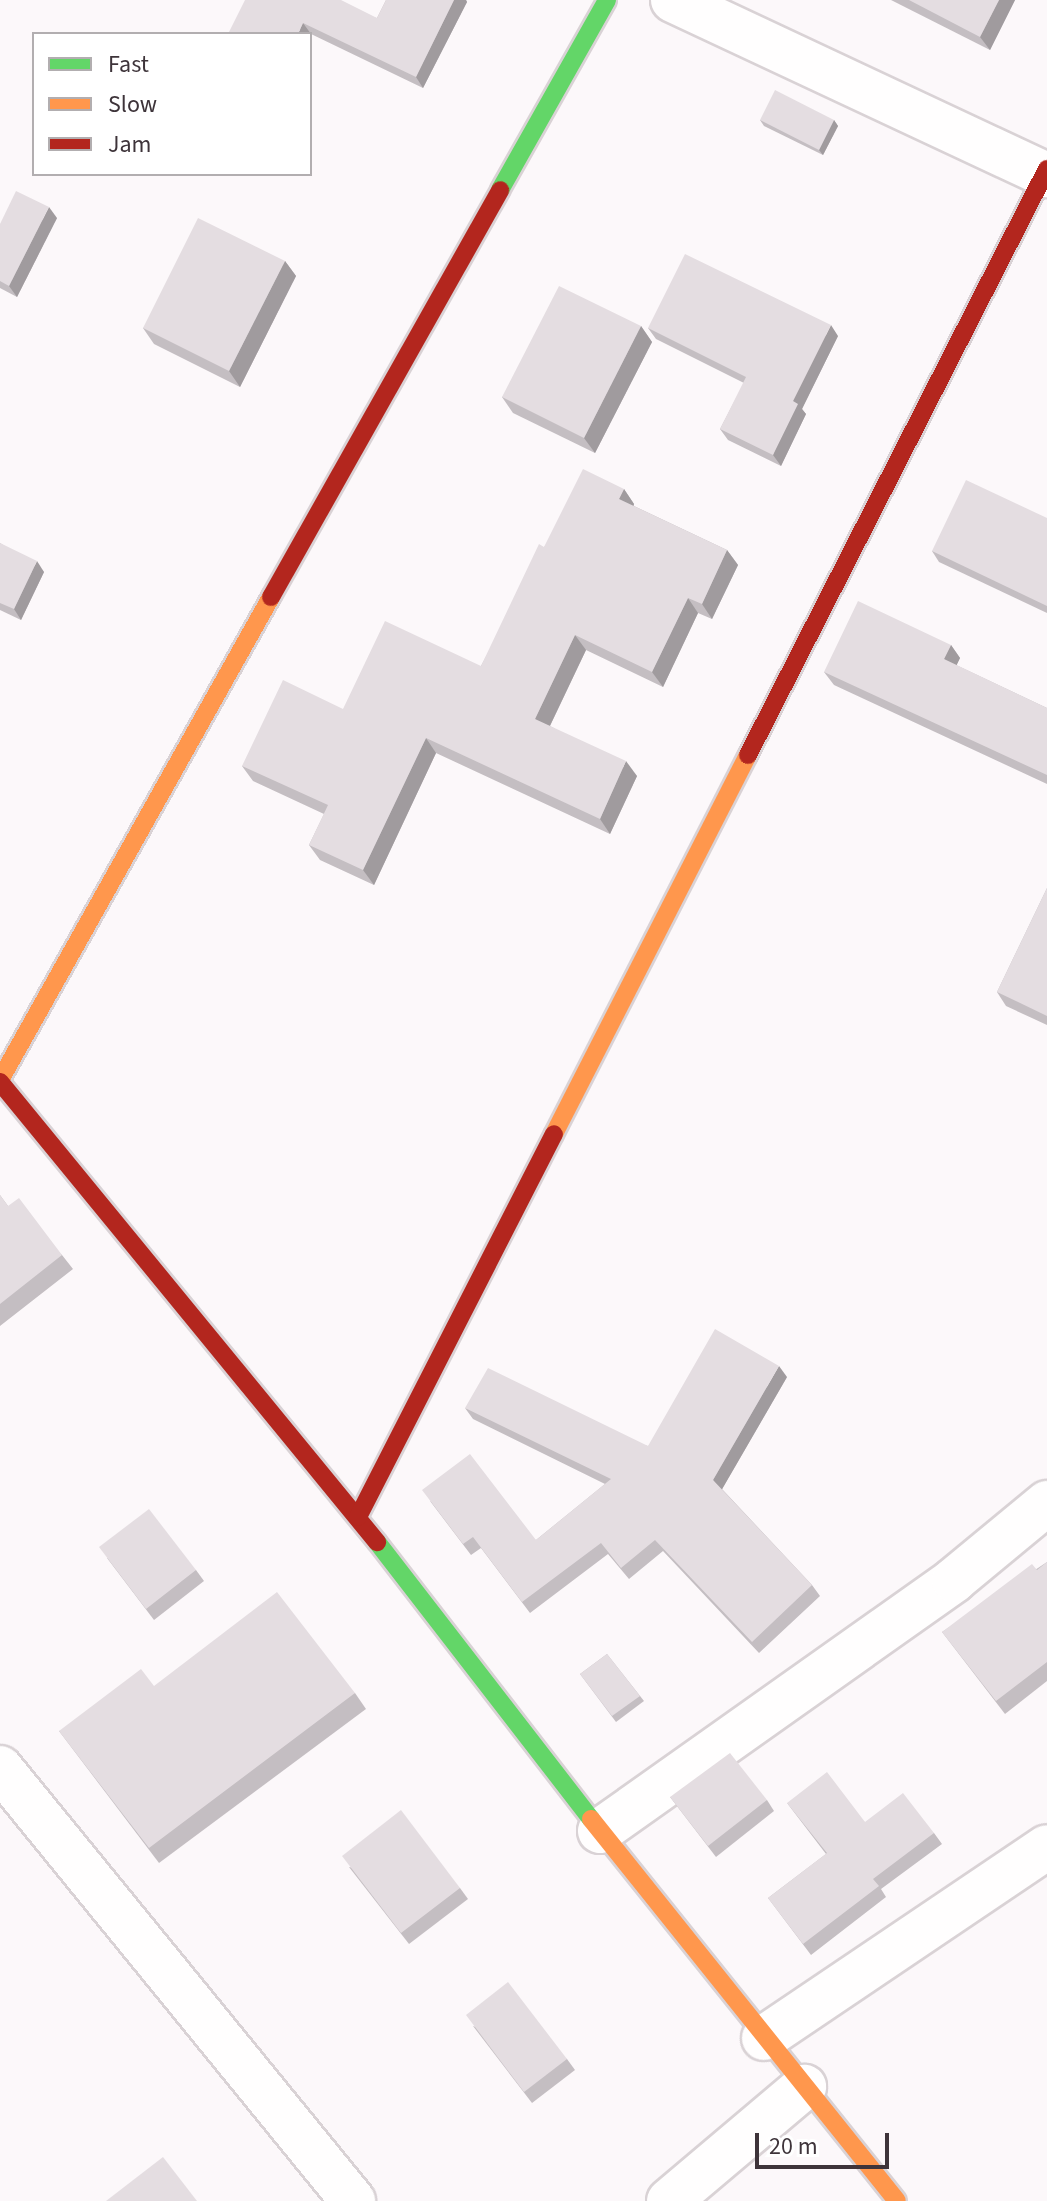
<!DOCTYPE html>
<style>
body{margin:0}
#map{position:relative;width:1047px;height:2201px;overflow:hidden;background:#fcf8fa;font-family:"Source Sans 3",sans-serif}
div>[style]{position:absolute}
.roads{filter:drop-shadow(2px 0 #d9d2d5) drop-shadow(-2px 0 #d9d2d5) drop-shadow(0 2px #d9d2d5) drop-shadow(0 -2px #d9d2d5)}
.street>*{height:44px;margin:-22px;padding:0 22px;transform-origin:22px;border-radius:22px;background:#fffefe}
.fast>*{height:18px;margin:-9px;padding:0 9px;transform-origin:9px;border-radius:9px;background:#63d668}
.slow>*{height:18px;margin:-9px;padding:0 9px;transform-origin:9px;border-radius:9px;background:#ff974d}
.jam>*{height:18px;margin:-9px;padding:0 9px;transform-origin:9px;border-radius:9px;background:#b3261e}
.wall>*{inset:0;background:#c4bec2}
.shaded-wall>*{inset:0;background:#a09b9e}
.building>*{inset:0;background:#e4dde1}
span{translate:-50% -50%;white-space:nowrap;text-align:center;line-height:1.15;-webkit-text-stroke:6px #fff;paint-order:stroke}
.legend{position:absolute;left:32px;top:32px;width:280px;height:144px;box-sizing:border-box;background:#fff;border:2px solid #b2aeb0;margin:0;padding:10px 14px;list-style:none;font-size:24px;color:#3e343a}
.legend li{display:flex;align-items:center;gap:16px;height:40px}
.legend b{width:40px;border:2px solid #b2aeb0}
.scale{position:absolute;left:755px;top:2133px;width:134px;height:36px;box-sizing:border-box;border:4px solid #3e343a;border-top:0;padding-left:10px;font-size:24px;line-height:28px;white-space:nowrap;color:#3e343a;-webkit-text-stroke:6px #fff;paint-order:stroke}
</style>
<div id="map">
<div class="roads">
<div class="street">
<div style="left:673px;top:0;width:413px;rotate:25.1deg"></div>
<div style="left:0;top:1768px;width:559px;rotate:50.81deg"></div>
<div style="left:600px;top:1831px;width:434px;rotate:-35.3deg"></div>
<div style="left:954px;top:1580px;width:121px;rotate:-39.6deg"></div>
<div style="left:764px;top:2038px;width:341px;rotate:-34deg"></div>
<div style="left:669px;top:2201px;width:177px;rotate:-40.2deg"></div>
</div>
<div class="fast">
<div style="left:500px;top:190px;width:218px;rotate:-60.6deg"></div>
<div style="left:377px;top:1542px;width:350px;rotate:52.3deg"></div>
</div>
<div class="slow">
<div style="left:0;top:1080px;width:554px;rotate:-60.7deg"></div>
<div style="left:554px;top:1134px;width:426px;rotate:-62.9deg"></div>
<div style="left:591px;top:1819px;width:489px;rotate:51.3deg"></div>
</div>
<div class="jam">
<div style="left:271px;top:597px;width:467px;rotate:-60.6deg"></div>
<div style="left:748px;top:755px;width:658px;rotate:-62.97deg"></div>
<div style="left:0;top:1082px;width:595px;rotate:50.66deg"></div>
<div style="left:358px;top:1517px;width:430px;rotate:-62.9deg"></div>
</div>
</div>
<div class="wall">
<div style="clip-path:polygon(245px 0,377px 18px,386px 0,466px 0,467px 2px,423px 88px,311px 34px,310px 36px,310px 34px)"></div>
<div style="clip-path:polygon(891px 0,1015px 0,990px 50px)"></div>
<div style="clip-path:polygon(760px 120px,834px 120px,838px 126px,823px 155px,764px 126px)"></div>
<div style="clip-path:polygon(57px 218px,17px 297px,0 288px,0 224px)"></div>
<div style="clip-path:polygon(285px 261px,296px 276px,240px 387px,154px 344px,143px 328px)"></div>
<div style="clip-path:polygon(641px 326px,652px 342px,595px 453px,513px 413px,502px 397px)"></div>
<div style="clip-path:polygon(648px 328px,838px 336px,802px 409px,806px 414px,781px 466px,728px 440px,720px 429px,744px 383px,656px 339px)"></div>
<div style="clip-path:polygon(624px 489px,634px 504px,634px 506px,727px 550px,738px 565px,712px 619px,698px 613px,663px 687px,586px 650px,550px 726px,637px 776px,610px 834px,436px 753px,374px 885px,320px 860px,309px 845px,324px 814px,253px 781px,242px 766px,343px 709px,481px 666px,544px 547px)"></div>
<div style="clip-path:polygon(1047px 518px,1047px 613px,939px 562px,932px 551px)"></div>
<div style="clip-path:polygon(0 543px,44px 572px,21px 620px,0 610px)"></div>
<div style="clip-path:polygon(951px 645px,960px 658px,956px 665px,1047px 708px,1047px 784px,834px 685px,824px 672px)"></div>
<div style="clip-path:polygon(1047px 888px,1047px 1025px,1006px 1006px,997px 992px)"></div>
<div style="clip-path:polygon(0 1195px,8px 1206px,62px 1255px,73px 1269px,0 1326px)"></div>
<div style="clip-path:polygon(787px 1377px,722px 1489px,812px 1585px,820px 1596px,759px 1653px,663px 1551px,629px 1579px,608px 1554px,530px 1613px,481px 1548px,471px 1555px,430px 1501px,536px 1540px,605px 1484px,473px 1419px,465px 1408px,648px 1446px)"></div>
<div style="clip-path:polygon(107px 1558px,196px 1570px,204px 1581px,154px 1620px)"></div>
<div style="clip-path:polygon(1047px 1562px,1047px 1681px,1005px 1714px,942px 1632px)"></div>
<div style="clip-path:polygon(607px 1654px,644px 1701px,616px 1722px,580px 1674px)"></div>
<div style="clip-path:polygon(355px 1693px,366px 1709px,159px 1863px,59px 1731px)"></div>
<div style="clip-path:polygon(670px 1797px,767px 1800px,774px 1811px,716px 1857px)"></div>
<div style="clip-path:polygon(787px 1803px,865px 1822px,934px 1833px,942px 1844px,881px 1889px,886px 1897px,811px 1955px,768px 1898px,826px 1854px)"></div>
<div style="clip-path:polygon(349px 1867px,460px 1888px,468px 1899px,409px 1944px)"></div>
<div style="clip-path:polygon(473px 2026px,567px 2059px,575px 2070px,532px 2103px)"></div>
</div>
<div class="shaded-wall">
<div style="clip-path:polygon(454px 0,466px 0,467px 2px,423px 88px,416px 77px)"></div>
<div style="clip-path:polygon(999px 0,1015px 0,990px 50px,980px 37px)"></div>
<div style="clip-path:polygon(303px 23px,311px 34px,310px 36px,310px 34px,298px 34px)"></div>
<div style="clip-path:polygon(834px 120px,838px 126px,823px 155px,819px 150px)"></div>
<div style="clip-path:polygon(49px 207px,57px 218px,17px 297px,9px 286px)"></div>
<div style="clip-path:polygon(285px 261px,296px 276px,240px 387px,229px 371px)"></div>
<div style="clip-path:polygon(831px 325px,838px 336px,802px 409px,806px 414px,781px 466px,773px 455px,793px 401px)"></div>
<div style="clip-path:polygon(641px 326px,652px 342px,595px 453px,584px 438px)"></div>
<div style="clip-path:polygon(624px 489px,634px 504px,629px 514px,619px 499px)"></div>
<div style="clip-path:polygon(727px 550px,738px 565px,712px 619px,702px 604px)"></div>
<div style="clip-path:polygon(37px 561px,44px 572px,21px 620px,14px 609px)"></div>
<div style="clip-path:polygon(688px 598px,698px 613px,663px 687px,652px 672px)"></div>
<div style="clip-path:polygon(575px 635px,586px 650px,546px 734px,535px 719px)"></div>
<div style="clip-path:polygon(951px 645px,960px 658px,953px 673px,944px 659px)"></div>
<div style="clip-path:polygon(426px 738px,436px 753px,374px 885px,363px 870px)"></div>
<div style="clip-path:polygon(626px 761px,637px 776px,610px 834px,600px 819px)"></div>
<div style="clip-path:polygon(779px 1366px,787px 1377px,721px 1491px,713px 1480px)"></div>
</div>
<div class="building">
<div style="clip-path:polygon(245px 0,341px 0,377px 18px,386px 0,454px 0,416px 77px,303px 23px,298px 34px,228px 34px)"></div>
<div style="clip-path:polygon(909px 0,999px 0,980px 37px)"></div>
<div style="clip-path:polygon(775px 90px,834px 120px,819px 150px,760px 120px)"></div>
<div style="clip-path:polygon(16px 191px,49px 207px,9px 286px,0 281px,0 224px)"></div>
<div style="clip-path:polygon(198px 218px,285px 261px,229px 371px,143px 328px)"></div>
<div style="clip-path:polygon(685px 254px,831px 325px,793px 401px,798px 404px,773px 455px,720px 429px,746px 377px,648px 328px)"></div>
<div style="clip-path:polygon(559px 286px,641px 326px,584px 438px,502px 397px)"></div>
<div style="clip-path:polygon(583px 469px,624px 489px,619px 499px,727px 550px,702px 604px,688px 598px,652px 672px,575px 635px,535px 719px,626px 761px,600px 819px,426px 738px,363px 870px,309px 845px,328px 805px,242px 766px,283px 680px,343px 709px,385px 621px,481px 666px,539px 544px,544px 547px)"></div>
<div style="clip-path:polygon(966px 480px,1047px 518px,1047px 606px,932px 551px)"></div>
<div style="clip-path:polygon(0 543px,37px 561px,14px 609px,0 603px)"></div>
<div style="clip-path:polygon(858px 601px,951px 645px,944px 659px,1047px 708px,1047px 775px,824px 672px)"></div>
<div style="clip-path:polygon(1047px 888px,1047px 1016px,997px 992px)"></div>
<div style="clip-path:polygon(0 1195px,8px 1206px,19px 1198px,62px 1255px,0 1304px)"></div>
<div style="clip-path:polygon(715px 1329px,779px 1366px,713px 1480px,812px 1585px,752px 1642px,655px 1540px,621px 1568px,601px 1543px,522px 1602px,473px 1537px,463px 1544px,422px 1490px,470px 1454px,536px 1540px,611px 1479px,465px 1408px,488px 1368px,648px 1446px)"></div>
<div style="clip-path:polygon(149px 1509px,196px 1570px,146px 1609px,99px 1547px)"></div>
<div style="clip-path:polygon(1047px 1562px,1047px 1662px,996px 1701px,942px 1632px,1032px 1564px,1037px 1570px)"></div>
<div style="clip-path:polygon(277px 1592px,355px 1693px,149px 1848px,59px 1731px,141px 1669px,154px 1686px)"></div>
<div style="clip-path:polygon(607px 1654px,640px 1696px,612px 1716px,580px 1674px)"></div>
<div style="clip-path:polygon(730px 1753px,767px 1800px,708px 1846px,670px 1797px)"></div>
<div style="clip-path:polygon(827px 1772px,865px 1822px,903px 1793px,934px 1833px,873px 1879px,879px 1886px,803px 1944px,768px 1898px,827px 1853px,787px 1803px)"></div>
<div style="clip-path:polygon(401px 1810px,460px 1888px,401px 1933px,342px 1856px)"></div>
<div style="clip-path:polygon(508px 1982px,567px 2059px,524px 2092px,466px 2015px)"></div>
<div style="clip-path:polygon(163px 2157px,197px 2201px,106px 2201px)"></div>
</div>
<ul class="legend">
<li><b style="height:10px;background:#63d668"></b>Fast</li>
<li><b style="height:10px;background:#ff974d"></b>Slow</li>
<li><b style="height:10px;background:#b3261e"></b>Jam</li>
</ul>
<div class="scale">20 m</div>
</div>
